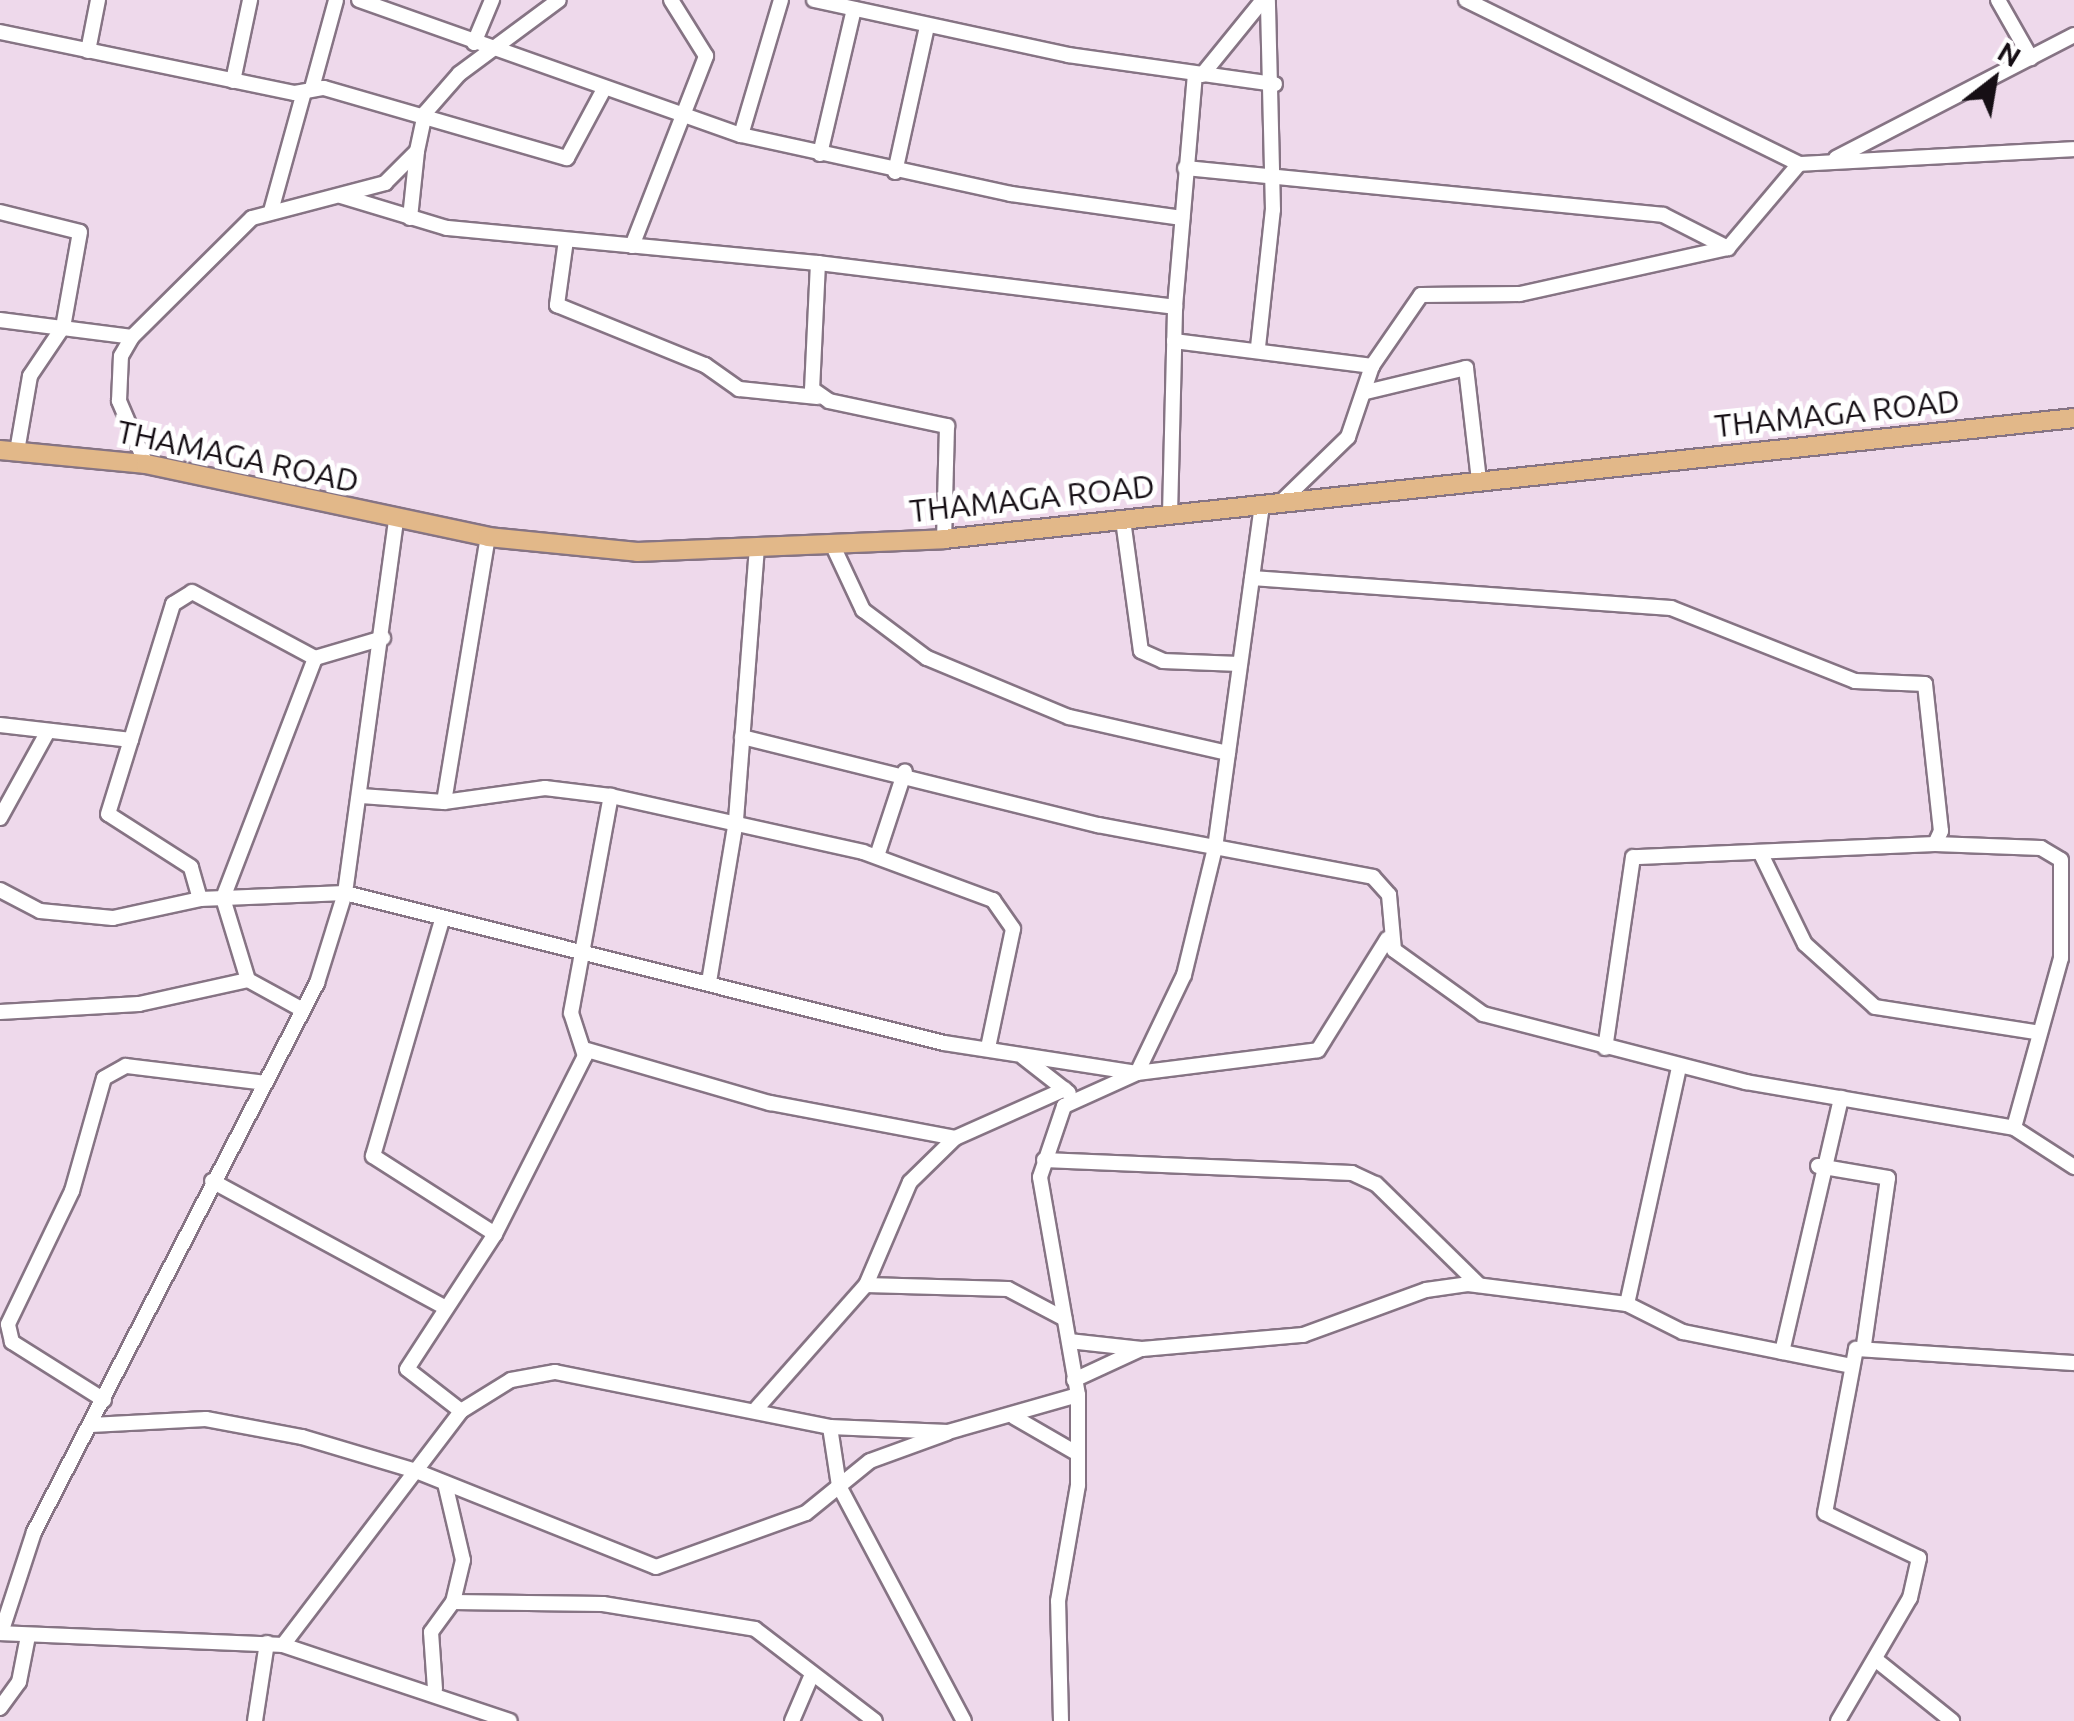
<!DOCTYPE html>
<style>
body{margin:0}
#map{position:relative;width:2074px;height:1721px;overflow:hidden;background:#eed9eb;font-family:Ubuntu,sans-serif}
div>[style]{position:absolute}
.roads{filter:drop-shadow(2px 0 #867484) drop-shadow(-2px 0 #867484) drop-shadow(0 2px #867484) drop-shadow(0 -2px #867484)}
.minor>*{height:14px;margin:-7px;padding:0 7px;transform-origin:7px;border-radius:7px;background:#fff}
.major>*{height:18px;margin:-9px;padding:0 9px;transform-origin:9px;border-radius:9px;background:#e2b889}
span{translate:-50% -50%;white-space:nowrap;text-align:center;line-height:1.15;-webkit-text-stroke:10px #fff;paint-order:stroke}
.street-label{font-size:32px;color:#160f15}
.north{position:absolute;left:1944px;top:30px;width:100px;height:100px;-webkit-text-stroke:8px #fff;paint-order:stroke;rotate:31deg;font-size:28px;font-weight:700;line-height:40px;text-align:center;color:#160f15}
.north::after{content:'';display:block;margin:auto;width:35px;height:45px;background:#160f15;clip-path:polygon(50% 0,100% 100%,50% 72%,0 100%)}
</style>
<div id="map">
<div class="roads">
<div class="minor">
<div style="left:359px;top:0;width:405px;rotate:19.5deg"></div>
<div style="left:741px;top:135px;width:276px;rotate:12.3deg"></div>
<div style="left:1011px;top:194px;width:173px;rotate:8deg"></div>
<div style="left:814px;top:0;width:260px;rotate:12.2deg"></div>
<div style="left:1068px;top:55px;width:209px;rotate:8deg"></div>
<div style="left:1466px;top:0;width:371px;rotate:26.2deg"></div>
<div style="left:1799px;top:164px;width:275px;rotate:-3.1deg"></div>
<div style="left:1998px;top:0;width:67px;rotate:60.4deg"></div>
<div style="left:0;top:32px;width:301px;rotate:11.7deg"></div>
<div style="left:295px;top:93px;width:29px;rotate:-10deg"></div>
<div style="left:324px;top:88px;width:253px;rotate:16.1deg"></div>
<div style="left:567px;top:158px;width:78px;rotate:-61.8deg"></div>
<div style="left:474px;top:43px;width:47px;rotate:-67.3deg"></div>
<div style="left:88px;top:51px;width:52px;rotate:-78.9deg"></div>
<div style="left:1202px;top:75px;width:97px;rotate:-50.9deg"></div>
<div style="left:233px;top:81px;width:83px;rotate:-78.1deg"></div>
<div style="left:312px;top:88px;width:91px;rotate:-74.7deg"></div>
<div style="left:741px;top:135px;width:141px;rotate:-73.5deg"></div>
<div style="left:820px;top:154px;width:149px;rotate:-76.8deg"></div>
<div style="left:1836px;top:158px;width:268px;rotate:-27.3deg"></div>
<div style="left:1185px;top:168px;width:480px;rotate:5.6deg"></div>
<div style="left:1663px;top:215px;width:73px;rotate:26.9deg"></div>
<div style="left:895px;top:172px;width:148px;rotate:-77.6deg"></div>
<div style="left:341px;top:196px;width:111px;rotate:16.8deg"></div>
<div style="left:447px;top:228px;width:373px;rotate:5.4deg"></div>
<div style="left:818px;top:263px;width:126px;rotate:92.7deg"></div>
<div style="left:812px;top:389px;width:21px;rotate:35deg"></div>
<div style="left:829px;top:401px;width:121px;rotate:12deg"></div>
<div style="left:947px;top:426px;width:113px;rotate:91.5deg"></div>
<div style="left:271px;top:211px;width:123px;rotate:-74.5deg"></div>
<div style="left:0;top:212px;width:82px;rotate:14deg"></div>
<div style="left:80px;top:232px;width:97px;rotate:100.1deg"></div>
<div style="left:63px;top:327px;width:59px;rotate:124deg"></div>
<div style="left:30px;top:376px;width:76px;rotate:99.8deg"></div>
<div style="left:410px;top:218px;width:67px;rotate:-84deg"></div>
<div style="left:566px;top:240px;width:66px;rotate:97.9deg"></div>
<div style="left:557px;top:305px;width:160px;rotate:22.1deg"></div>
<div style="left:705px;top:365px;width:42px;rotate:35.2deg"></div>
<div style="left:739px;top:389px;width:79px;rotate:5.8deg"></div>
<div style="left:632px;top:246px;width:204px;rotate:-68.7deg"></div>
<div style="left:706px;top:56px;width:66px;rotate:-122deg"></div>
<div style="left:818px;top:263px;width:360px;rotate:7deg"></div>
<div style="left:0;top:320px;width:133px;rotate:7.3deg"></div>
<div style="left:1174px;top:341px;width:200px;rotate:7.2deg"></div>
<div style="left:1258px;top:347px;width:138px;rotate:-83.8deg"></div>
<div style="left:1273px;top:210px;width:210px;rotate:-91.4deg"></div>
<div style="left:1366px;top:392px;width:103px;rotate:-13.5deg"></div>
<div style="left:1466px;top:368px;width:114px;rotate:83.4deg"></div>
<div style="left:146px;top:464px;width:69px;rotate:-113.2deg"></div>
<div style="left:119px;top:401px;width:45px;rotate:-87.5deg"></div>
<div style="left:121px;top:356px;width:22px;rotate:-60deg"></div>
<div style="left:132px;top:337px;width:169px;rotate:-44.8deg"></div>
<div style="left:252px;top:218px;width:138px;rotate:-14.7deg"></div>
<div style="left:385px;top:183px;width:45px;rotate:-45deg"></div>
<div style="left:417px;top:151px;width:39px;rotate:-78deg"></div>
<div style="left:425px;top:113px;width:52px;rotate:-48.9deg"></div>
<div style="left:459px;top:74px;width:124px;rotate:-36.5deg"></div>
<div style="left:1280px;top:503px;width:95px;rotate:-44.1deg"></div>
<div style="left:1348px;top:437px;width:75px;rotate:-71.3deg"></div>
<div style="left:1372px;top:366px;width:86px;rotate:-55.4deg"></div>
<div style="left:1421px;top:295px;width:99px;rotate:-0.6deg"></div>
<div style="left:1520px;top:294px;width:213px;rotate:-12.5deg"></div>
<div style="left:1728px;top:248px;width:110px;rotate:-49.8deg"></div>
<div style="left:1170px;top:515px;width:208px;rotate:-88.6deg"></div>
<div style="left:1175px;top:307px;width:234px;rotate:-85.1deg"></div>
<div style="left:1123px;top:520px;width:132px;rotate:82.2deg"></div>
<div style="left:1141px;top:651px;width:24px;rotate:24deg"></div>
<div style="left:1163px;top:661px;width:76px;rotate:2.3deg"></div>
<div style="left:833px;top:546px;width:71px;rotate:64.9deg"></div>
<div style="left:863px;top:610px;width:80px;rotate:36.9deg"></div>
<div style="left:927px;top:658px;width:154px;rotate:22.6deg"></div>
<div style="left:1069px;top:717px;width:163px;rotate:12.8deg"></div>
<div style="left:1252px;top:578px;width:420px;rotate:4.1deg"></div>
<div style="left:1671px;top:608px;width:198px;rotate:21.6deg"></div>
<div style="left:1855px;top:681px;width:70px;rotate:2.5deg"></div>
<div style="left:1925px;top:684px;width:148px;rotate:83.8deg"></div>
<div style="left:1941px;top:831px;width:14px;rotate:115deg"></div>
<div style="left:1935px;top:844px;width:302px;rotate:177.5deg"></div>
<div style="left:1633px;top:857px;width:193px;rotate:98.3deg"></div>
<div style="left:0;top:725px;width:132px;rotate:6.5deg"></div>
<div style="left:742px;top:737px;width:367px;rotate:13.9deg"></div>
<div style="left:1098px;top:825px;width:280px;rotate:10.7deg"></div>
<div style="left:1373px;top:877px;width:24px;rotate:48deg"></div>
<div style="left:1389px;top:895px;width:55px;rotate:84.8deg"></div>
<div style="left:1394px;top:950px;width:110px;rotate:35.7deg"></div>
<div style="left:1483px;top:1014px;width:272px;rotate:14.5deg"></div>
<div style="left:1746px;top:1082px;width:272px;rotate:9.7deg"></div>
<div style="left:361px;top:796px;width:83px;rotate:4.1deg"></div>
<div style="left:444px;top:802px;width:102px;rotate:-7.9deg"></div>
<div style="left:545px;top:788px;width:66px;rotate:6.9deg"></div>
<div style="left:611px;top:796px;width:258px;rotate:12.5deg"></div>
<div style="left:863px;top:852px;width:139px;rotate:20.3deg"></div>
<div style="left:993px;top:900px;width:35px;rotate:55deg"></div>
<div style="left:1013px;top:929px;width:122px;rotate:101.9deg"></div>
<div style="left:444px;top:802px;width:269px;rotate:-80.6deg"></div>
<div style="left:0;top:818px;width:99px;rotate:-61.1deg"></div>
<div style="left:1935px;top:844px;width:106px;rotate:2.2deg"></div>
<div style="left:2041px;top:848px;width:23px;rotate:31deg"></div>
<div style="left:2061px;top:860px;width:98px;rotate:90deg"></div>
<div style="left:2061px;top:958px;width:176px;rotate:105.5deg"></div>
<div style="left:2014px;top:1128px;width:72px;rotate:33deg"></div>
<div style="left:877px;top:856px;width:89px;rotate:-71.8deg"></div>
<div style="left:1762px;top:856px;width:98px;rotate:64deg"></div>
<div style="left:1805px;top:944px;width:94px;rotate:42deg"></div>
<div style="left:1875px;top:1007px;width:162px;rotate:8.9deg"></div>
<div style="left:0;top:890px;width:45px;rotate:27.7deg"></div>
<div style="left:40px;top:911px;width:73px;rotate:5.5deg"></div>
<div style="left:113px;top:918px;width:89px;rotate:-12.3deg"></div>
<div style="left:200px;top:899px;width:145px;rotate:-2.4deg"></div>
<div style="left:345px;top:893px;width:617px;rotate:14.06deg"></div>
<div style="left:944px;top:1043px;width:195px;rotate:8.8deg"></div>
<div style="left:1137px;top:1073px;width:182px;rotate:-7.2deg"></div>
<div style="left:1318px;top:1050px;width:131px;rotate:-58.1deg"></div>
<div style="left:200px;top:899px;width:33px;rotate:-106deg"></div>
<div style="left:191px;top:867px;width:98px;rotate:-147.4deg"></div>
<div style="left:108px;top:814px;width:220px;rotate:-72.8deg"></div>
<div style="left:173px;top:604px;width:22px;rotate:-32deg"></div>
<div style="left:192px;top:592px;width:140px;rotate:28.2deg"></div>
<div style="left:442px;top:920px;width:246px;rotate:106.3deg"></div>
<div style="left:373px;top:1156px;width:145px;rotate:32.6deg"></div>
<div style="left:709px;top:982px;width:164px;rotate:-80.5deg"></div>
<div style="left:736px;top:820px;width:272px;rotate:-85.6deg"></div>
<div style="left:301px;top:1009px;width:60px;rotate:-151.3deg"></div>
<div style="left:248px;top:980px;width:86px;rotate:-107deg"></div>
<div style="left:223px;top:898px;width:257px;rotate:-69deg"></div>
<div style="left:315px;top:658px;width:71px;rotate:-16.4deg"></div>
<div style="left:0;top:1012px;width:139px;rotate:-3.3deg"></div>
<div style="left:139px;top:1004px;width:112px;rotate:-12.4deg"></div>
<div style="left:587px;top:1050px;width:191px;rotate:16.2deg"></div>
<div style="left:770px;top:1103px;width:188px;rotate:10.7deg"></div>
<div style="left:1023px;top:1057px;width:58px;rotate:38deg"></div>
<div style="left:1044px;top:1160px;width:308px;rotate:2.4deg"></div>
<div style="left:1352px;top:1173px;width:26px;rotate:25deg"></div>
<div style="left:1376px;top:1184px;width:144px;rotate:44.4deg"></div>
<div style="left:1818px;top:1166px;width:71px;rotate:9.7deg"></div>
<div style="left:1888px;top:1178px;width:168px;rotate:98.2deg"></div>
<div style="left:212px;top:1181px;width:266px;rotate:28.5deg"></div>
<div style="left:866px;top:1285px;width:142px;rotate:1.6deg"></div>
<div style="left:1008px;top:1289px;width:64px;rotate:27.8deg"></div>
<div style="left:1627px;top:1304px;width:243px;rotate:-77.6deg"></div>
<div style="left:1069px;top:1341px;width:73px;rotate:6.3deg"></div>
<div style="left:1142px;top:1349px;width:162px;rotate:-5deg"></div>
<div style="left:1303px;top:1335px;width:131px;rotate:-20.1deg"></div>
<div style="left:1426px;top:1290px;width:42px;rotate:-8.1deg"></div>
<div style="left:1468px;top:1284px;width:160px;rotate:7.2deg"></div>
<div style="left:1627px;top:1304px;width:63px;rotate:26.6deg"></div>
<div style="left:1683px;top:1332px;width:167px;rotate:11.4deg"></div>
<div style="left:1782px;top:1352px;width:261px;rotate:-76.9deg"></div>
<div style="left:1074px;top:1380px;width:74px;rotate:-24.8deg"></div>
<div style="left:104px;top:1400px;width:109px;rotate:-147.8deg"></div>
<div style="left:12px;top:1342px;width:18px;rotate:-103deg"></div>
<div style="left:8px;top:1324px;width:148px;rotate:-64.3deg"></div>
<div style="left:72px;top:1191px;width:117px;rotate:-74.2deg"></div>
<div style="left:104px;top:1078px;width:25px;rotate:-29deg"></div>
<div style="left:126px;top:1066px;width:134px;rotate:6.9deg"></div>
<div style="left:757px;top:1408px;width:164px;rotate:-48.5deg"></div>
<div style="left:866px;top:1285px;width:112px;rotate:-66.9deg"></div>
<div style="left:910px;top:1182px;width:63px;rotate:-44.4deg"></div>
<div style="left:955px;top:1138px;width:120px;rotate:-24deg"></div>
<div style="left:461px;top:1411px;width:68px;rotate:-142.1deg"></div>
<div style="left:407px;top:1369px;width:161px;rotate:-56.9deg"></div>
<div style="left:495px;top:1234px;width:199px;rotate:-63.2deg"></div>
<div style="left:585px;top:1056px;width:45px;rotate:-108deg"></div>
<div style="left:571px;top:1013px;width:221px;rotate:-79.6deg"></div>
<div style="left:1014px;top:1417px;width:74px;rotate:30deg"></div>
<div style="left:91px;top:1425px;width:115px;rotate:-3deg"></div>
<div style="left:206px;top:1419px;width:98px;rotate:10.6deg"></div>
<div style="left:302px;top:1437px;width:119px;rotate:16.6deg"></div>
<div style="left:416px;top:1471px;width:258px;rotate:21.8deg"></div>
<div style="left:656px;top:1567px;width:159px;rotate:-19.8deg"></div>
<div style="left:806px;top:1513px;width:82px;rotate:-39.1deg"></div>
<div style="left:870px;top:1461px;width:82px;rotate:-20deg"></div>
<div style="left:830px;top:1427px;width:60px;rotate:81.3deg"></div>
<div style="left:839px;top:1486px;width:266px;rotate:62deg"></div>
<div style="left:453px;top:1602px;width:150px;rotate:0.8deg"></div>
<div style="left:603px;top:1604px;width:154px;rotate:9.3deg"></div>
<div style="left:755px;top:1629px;width:151px;rotate:37.5deg"></div>
<div style="left:0;top:1633px;width:283px;rotate:2.4deg"></div>
<div style="left:283px;top:1645px;width:239px;rotate:18.5deg"></div>
<div style="left:1px;top:1633px;width:106px;rotate:-71.9deg"></div>
<div style="left:34px;top:1532px;width:618px;rotate:-62.73deg"></div>
<div style="left:317px;top:983px;width:94px;rotate:-72.7deg"></div>
<div style="left:345px;top:893px;width:377px;rotate:-82.2deg"></div>
<div style="left:283px;top:1645px;width:294px;rotate:-52.7deg"></div>
<div style="left:461px;top:1411px;width:59px;rotate:-31.8deg"></div>
<div style="left:511px;top:1380px;width:45px;rotate:-10.3deg"></div>
<div style="left:555px;top:1372px;width:280px;rotate:11.3deg"></div>
<div style="left:830px;top:1427px;width:118px;rotate:2.4deg"></div>
<div style="left:948px;top:1432px;width:135px;rotate:-15.9deg"></div>
<div style="left:1875px;top:1659px;width:99px;rotate:38.8deg"></div>
<div style="left:435px;top:1689px;width:57px;rotate:-94deg"></div>
<div style="left:431px;top:1632px;width:37px;rotate:-54deg"></div>
<div style="left:453px;top:1602px;width:43px;rotate:-76.6deg"></div>
<div style="left:463px;top:1560px;width:79px;rotate:-103.2deg"></div>
<div style="left:0;top:1708px;width:32px;rotate:-54deg"></div>
<div style="left:19px;top:1682px;width:47px;rotate:-78.9deg"></div>
<div style="left:255px;top:1721px;width:79px;rotate:-81.3deg"></div>
<div style="left:792px;top:1721px;width:46px;rotate:-66.8deg"></div>
<div style="left:1061px;top:1721px;width:120px;rotate:-91.4deg"></div>
<div style="left:1058px;top:1601px;width:118px;rotate:-80.2deg"></div>
<div style="left:1078px;top:1485px;width:90px;rotate:-90deg"></div>
<div style="left:1078px;top:1395px;width:221px;rotate:-99.9deg"></div>
<div style="left:1040px;top:1177px;width:75px;rotate:-71.3deg"></div>
<div style="left:1064px;top:1106px;width:80px;rotate:-24.3deg"></div>
<div style="left:1137px;top:1073px;width:109px;rotate:-64.4deg"></div>
<div style="left:1184px;top:975px;width:131px;rotate:-76.3deg"></div>
<div style="left:1215px;top:848px;width:346px;rotate:-82.2deg"></div>
<div style="left:1838px;top:1721px;width:143px;rotate:-59.7deg"></div>
<div style="left:1910px;top:1598px;width:41px;rotate:-77.3deg"></div>
<div style="left:1919px;top:1558px;width:104px;rotate:-154.4deg"></div>
<div style="left:1825px;top:1513px;width:167px;rotate:-79.3deg"></div>
<div style="left:1856px;top:1349px;width:218px;rotate:3.7deg"></div>
</div>
<div class="major">
<div style="left:0;top:450px;width:147px;rotate:5.5deg"></div>
<div style="left:146px;top:464px;width:350px;rotate:12deg"></div>
<div style="left:488px;top:537px;width:150px;rotate:5.7deg"></div>
<div style="left:637px;top:552px;width:307px;rotate:-2.4deg"></div>
<div style="left:944px;top:539px;width:1136px;rotate:-6.11deg"></div>
</div>
</div>
<div class="street-label">
<span style="left:1837px;top:413px;rotate:-6deg">THAMAGA ROAD</span>
<span style="left:238px;top:456px;rotate:12deg">THAMAGA ROAD</span>
<span style="left:1032px;top:498px;rotate:-6deg">THAMAGA ROAD</span>
</div>
<div class="north">N</div>
</div>
